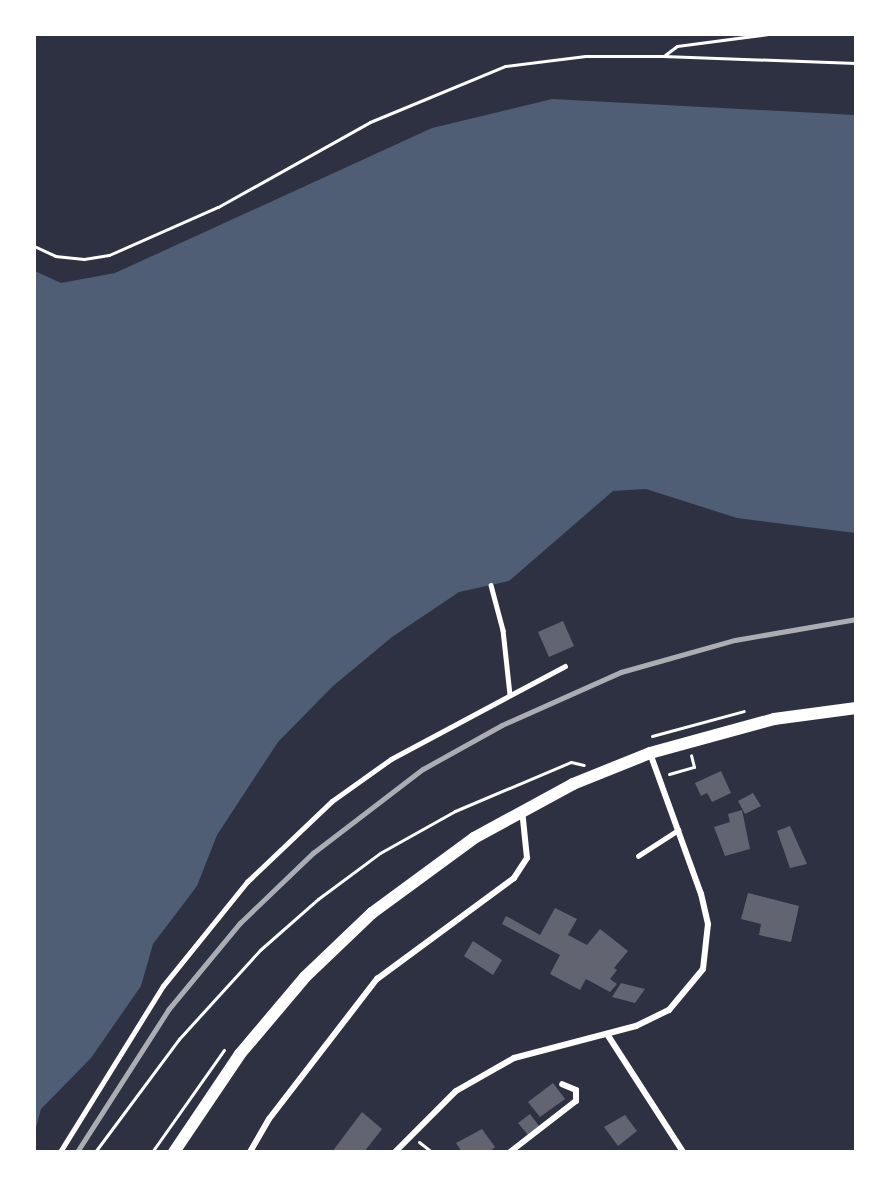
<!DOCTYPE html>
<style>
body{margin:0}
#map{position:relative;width:890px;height:1186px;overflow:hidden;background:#2d3142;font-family:"DM Sans",sans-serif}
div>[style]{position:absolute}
.water>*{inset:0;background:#4f5d75}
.building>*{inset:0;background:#626471}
.path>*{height:3px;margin:-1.5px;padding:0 1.5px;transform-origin:1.5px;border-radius:1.5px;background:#fff}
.service>*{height:4.5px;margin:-2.25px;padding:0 2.25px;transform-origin:2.25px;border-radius:2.25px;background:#fff}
.minor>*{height:6px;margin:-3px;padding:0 3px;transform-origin:3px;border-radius:3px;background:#fff}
.secondary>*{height:12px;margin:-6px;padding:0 6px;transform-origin:6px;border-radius:6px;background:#fff}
.rail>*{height:4.5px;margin:-2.25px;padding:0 2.25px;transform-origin:2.25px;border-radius:2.25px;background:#abadb3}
span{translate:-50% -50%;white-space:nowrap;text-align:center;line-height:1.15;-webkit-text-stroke:6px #fff;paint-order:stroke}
.frame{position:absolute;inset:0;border:36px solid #fff;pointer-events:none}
</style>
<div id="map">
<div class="water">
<div style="clip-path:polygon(552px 99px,855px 115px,855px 533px,737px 518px,646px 489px,613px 491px,509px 581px,459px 592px,392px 637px,333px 686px,278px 742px,217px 835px,197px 886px,153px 944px,141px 986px,91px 1058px,41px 1109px,35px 1131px,35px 271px,61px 283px,115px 273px,432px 128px)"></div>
</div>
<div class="building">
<div style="clip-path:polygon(563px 621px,574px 646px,549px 657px,538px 632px)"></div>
<div style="clip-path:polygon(721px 771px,731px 793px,712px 802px,707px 793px,701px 796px,695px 783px)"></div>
<div style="clip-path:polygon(753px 793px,761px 806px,745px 814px,738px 801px)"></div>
<div style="clip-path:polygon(742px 810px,750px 849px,725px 856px,714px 827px,730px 822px,728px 814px)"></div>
<div style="clip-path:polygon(790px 826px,807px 864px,790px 868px,777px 831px)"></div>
<div style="clip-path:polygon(748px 893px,799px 906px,791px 942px,759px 935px,761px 924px,741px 919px)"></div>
<div style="clip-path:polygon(555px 908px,577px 919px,568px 935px,587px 945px,600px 929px,628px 951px,614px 968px,617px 970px,610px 979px,617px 984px,610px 992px,586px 979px,580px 990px,550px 974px,560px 955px,502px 924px,506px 916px,540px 935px)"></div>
<div style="clip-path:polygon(473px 941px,502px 960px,493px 975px,464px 956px)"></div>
<div style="clip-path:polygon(621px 983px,645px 989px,635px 1003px,612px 997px)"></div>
<div style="clip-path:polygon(553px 1083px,565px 1099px,540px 1117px,528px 1102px)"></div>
<div style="clip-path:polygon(362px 1112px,382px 1129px,364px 1152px,332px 1152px)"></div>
<div style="clip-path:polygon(530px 1114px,539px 1126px,528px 1135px,518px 1123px)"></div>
<div style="clip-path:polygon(625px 1115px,637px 1131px,618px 1146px,604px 1127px)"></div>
<div style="clip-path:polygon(482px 1129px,495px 1147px,489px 1152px,462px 1152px,456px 1143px)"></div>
</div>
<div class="path">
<div style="left:665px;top:55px;width:15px;rotate:-37deg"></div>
<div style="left:677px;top:46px;width:92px;rotate:-7.5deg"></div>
<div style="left:34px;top:246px;width:23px;rotate:25deg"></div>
<div style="left:55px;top:256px;width:29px;rotate:6deg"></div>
<div style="left:84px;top:259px;width:25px;rotate:-9deg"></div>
<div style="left:109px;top:255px;width:119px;rotate:-23.8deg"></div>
<div style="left:218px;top:207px;width:174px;rotate:-29.2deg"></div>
<div style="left:370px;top:122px;width:146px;rotate:-22.5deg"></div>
<div style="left:505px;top:66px;width:81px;rotate:-7.1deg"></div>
<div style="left:585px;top:56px;width:78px"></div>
<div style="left:663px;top:56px;width:193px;rotate:2.1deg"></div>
<div style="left:652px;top:736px;width:95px;rotate:-15.2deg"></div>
<div style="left:669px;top:774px;width:26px;rotate:-16deg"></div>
<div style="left:694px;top:767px;width:12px;rotate:-104deg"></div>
<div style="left:419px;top:1142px;width:16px;rotate:38deg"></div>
<div style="left:95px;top:1152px;width:141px;rotate:-53.4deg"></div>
<div style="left:179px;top:1039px;width:120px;rotate:-47.7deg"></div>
<div style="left:260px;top:950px;width:77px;rotate:-41.3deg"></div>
<div style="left:318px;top:899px;width:77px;rotate:-36.6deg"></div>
<div style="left:380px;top:853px;width:86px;rotate:-29.2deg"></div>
<div style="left:455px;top:811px;width:126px;rotate:-22.9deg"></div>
<div style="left:571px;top:762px;width:13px;rotate:13deg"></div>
<div style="left:152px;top:1152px;width:125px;rotate:-54.8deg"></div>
</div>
<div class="service">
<div style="left:491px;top:585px;width:47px;rotate:75.1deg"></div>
<div style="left:503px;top:630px;width:64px;rotate:83.8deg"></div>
<div style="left:638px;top:856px;width:48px;rotate:-33deg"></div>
<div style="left:60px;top:1152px;width:195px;rotate:-58.2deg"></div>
<div style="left:163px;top:986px;width:134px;rotate:-51.1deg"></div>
<div style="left:247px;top:882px;width:117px;rotate:-43.6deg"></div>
<div style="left:332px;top:801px;width:72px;rotate:-35.4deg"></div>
<div style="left:391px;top:759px;width:197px;rotate:-28.1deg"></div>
</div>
<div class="minor">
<div style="left:607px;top:1034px;width:140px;rotate:57.2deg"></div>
<div style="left:250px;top:1152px;width:38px;rotate:-60deg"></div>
<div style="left:269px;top:1119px;width:177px;rotate:-52.4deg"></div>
<div style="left:377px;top:979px;width:170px;rotate:-36.4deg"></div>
<div style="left:514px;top:878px;width:24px;rotate:-57deg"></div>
<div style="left:527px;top:858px;width:48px;rotate:-95.9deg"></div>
<div style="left:395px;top:1152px;width:86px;rotate:-45deg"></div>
<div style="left:456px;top:1091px;width:67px;rotate:-29.6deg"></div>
<div style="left:514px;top:1058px;width:126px;rotate:-14.7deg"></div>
<div style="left:636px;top:1026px;width:37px;rotate:-26deg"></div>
<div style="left:669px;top:1010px;width:53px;rotate:-50.3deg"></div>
<div style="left:703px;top:969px;width:45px;rotate:-83.7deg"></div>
<div style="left:708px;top:924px;width:31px;rotate:-103deg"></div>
<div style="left:701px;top:894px;width:150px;rotate:-109.9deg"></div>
<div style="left:510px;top:1152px;width:83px;rotate:-37.7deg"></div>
<div style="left:576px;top:1101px;width:11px;rotate:-90deg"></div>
<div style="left:576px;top:1090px;width:15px;rotate:-157deg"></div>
</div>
<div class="secondary">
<div style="left:174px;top:1152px;width:118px;rotate:-56deg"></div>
<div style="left:240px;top:1054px;width:101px;rotate:-49.8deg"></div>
<div style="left:305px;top:977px;width:93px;rotate:-43.7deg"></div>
<div style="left:372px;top:913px;width:127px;rotate:-36.3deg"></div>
<div style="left:474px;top:838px;width:113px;rotate:-28.6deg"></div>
<div style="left:573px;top:784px;width:83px;rotate:-21.9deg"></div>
<div style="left:650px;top:753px;width:129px;rotate:-15.3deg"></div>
<div style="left:774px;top:719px;width:83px;rotate:-7.6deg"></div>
</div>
<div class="rail">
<div style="left:77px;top:1152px;width:169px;rotate:-57.3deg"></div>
<div style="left:168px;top:1010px;width:113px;rotate:-50.4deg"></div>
<div style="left:240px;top:923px;width:101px;rotate:-43.8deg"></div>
<div style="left:313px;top:853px;width:138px;rotate:-37.4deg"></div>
<div style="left:423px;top:769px;width:90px;rotate:-29.1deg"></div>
<div style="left:502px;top:725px;width:130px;rotate:-24deg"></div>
<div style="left:621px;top:672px;width:118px;rotate:-15.7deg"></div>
<div style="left:735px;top:640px;width:123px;rotate:-9.8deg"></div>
</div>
<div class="frame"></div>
</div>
